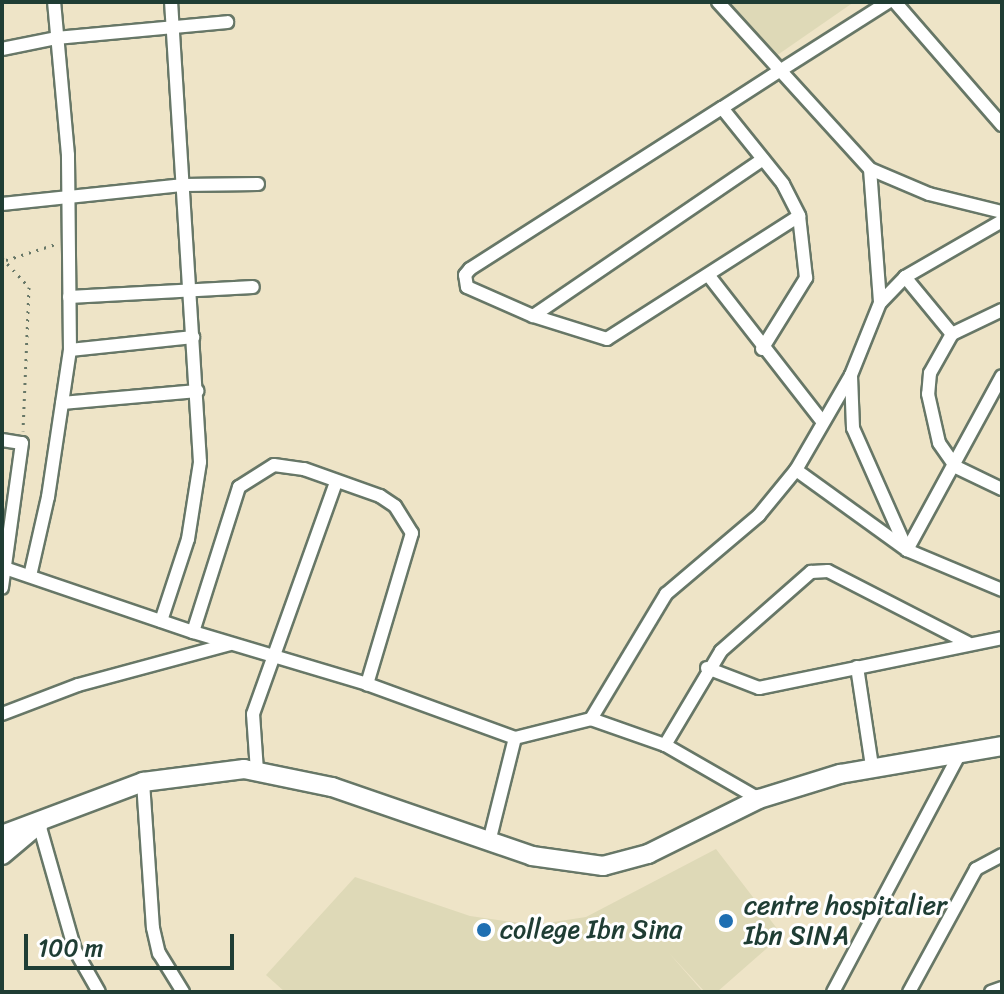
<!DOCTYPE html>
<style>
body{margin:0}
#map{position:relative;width:1004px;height:994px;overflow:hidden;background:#eee4c7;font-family:Sriracha,sans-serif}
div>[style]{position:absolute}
.built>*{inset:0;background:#ded9b7}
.path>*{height:3px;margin-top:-1.5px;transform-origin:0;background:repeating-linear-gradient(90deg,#677767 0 2px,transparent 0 8px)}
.roads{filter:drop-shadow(2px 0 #677767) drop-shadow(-2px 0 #677767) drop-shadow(0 2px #677767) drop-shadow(0 -2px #677767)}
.minor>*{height:12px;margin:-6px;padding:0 6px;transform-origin:6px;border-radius:6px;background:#fff}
.secondary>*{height:18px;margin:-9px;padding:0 9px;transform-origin:9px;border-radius:9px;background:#fff}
.dots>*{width:22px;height:22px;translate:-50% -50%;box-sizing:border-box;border:4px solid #fff;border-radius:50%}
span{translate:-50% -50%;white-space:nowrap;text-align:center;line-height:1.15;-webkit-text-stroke:6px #fff;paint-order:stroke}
.poi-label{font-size:26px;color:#1f3d34}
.left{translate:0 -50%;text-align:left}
.frame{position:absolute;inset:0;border:4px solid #1f3d34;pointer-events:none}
.scale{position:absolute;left:24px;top:934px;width:210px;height:36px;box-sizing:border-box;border:4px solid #1f3d34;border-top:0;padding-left:10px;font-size:24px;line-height:28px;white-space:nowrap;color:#1f3d34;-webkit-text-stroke:6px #fff;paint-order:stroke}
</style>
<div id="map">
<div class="built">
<div style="clip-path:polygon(725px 2px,854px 2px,776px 56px)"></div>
<div style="clip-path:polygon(716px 849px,782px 935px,717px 992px,705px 992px,669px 953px,703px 992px,285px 992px,266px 975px,355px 877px,470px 916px,534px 925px,586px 917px)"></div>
</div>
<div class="path">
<div style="left:2px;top:258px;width:40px;rotate:47deg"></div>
<div style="left:29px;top:287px;width:144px;rotate:92.4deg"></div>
<div style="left:6px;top:260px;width:52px;rotate:-17.7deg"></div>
</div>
<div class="roads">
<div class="minor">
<div style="left:718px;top:2px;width:226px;rotate:47.7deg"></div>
<div style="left:870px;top:169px;width:134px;rotate:85.7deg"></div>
<div style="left:895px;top:2px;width:163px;rotate:49deg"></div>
<div style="left:2px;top:49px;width:55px;rotate:-11.5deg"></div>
<div style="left:56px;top:38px;width:172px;rotate:-5.3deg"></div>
<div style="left:722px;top:108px;width:97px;rotate:51.2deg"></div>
<div style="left:783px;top:184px;width:36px;rotate:63deg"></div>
<div style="left:799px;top:216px;width:228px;rotate:147.4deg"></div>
<div style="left:607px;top:339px;width:77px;rotate:-162.7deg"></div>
<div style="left:533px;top:316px;width:72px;rotate:-156.3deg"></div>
<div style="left:467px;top:287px;width:12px;rotate:-99deg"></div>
<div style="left:465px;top:275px;width:8px;rotate:-50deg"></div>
<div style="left:470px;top:269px;width:299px;rotate:-32.6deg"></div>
<div style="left:722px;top:108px;width:70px;rotate:-32.8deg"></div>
<div style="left:781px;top:70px;width:127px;rotate:-32.4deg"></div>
<div style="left:870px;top:169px;width:64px;rotate:23deg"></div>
<div style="left:929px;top:194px;width:75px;rotate:13.9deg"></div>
<div style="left:2px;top:204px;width:183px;rotate:-6deg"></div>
<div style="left:184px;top:185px;width:74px;rotate:-0.8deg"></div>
<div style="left:709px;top:276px;width:182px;rotate:52.1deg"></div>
<div style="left:905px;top:277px;width:74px;rotate:50.5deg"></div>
<div style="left:69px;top:297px;width:184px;rotate:-3.1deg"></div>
<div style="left:1002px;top:310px;width:55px;rotate:154.4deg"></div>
<div style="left:952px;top:334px;width:45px;rotate:119.4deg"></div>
<div style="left:930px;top:373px;width:21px;rotate:95deg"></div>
<div style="left:928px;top:394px;width:50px;rotate:77.3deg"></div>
<div style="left:939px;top:443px;width:29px;rotate:55deg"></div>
<div style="left:956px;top:467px;width:51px;rotate:25.6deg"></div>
<div style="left:533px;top:316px;width:278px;rotate:-34.3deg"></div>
<div style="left:762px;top:349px;width:84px;rotate:-58.2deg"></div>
<div style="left:806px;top:278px;width:62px;rotate:-96.4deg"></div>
<div style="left:70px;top:350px;width:124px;rotate:-6deg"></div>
<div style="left:851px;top:375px;width:110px;rotate:120.1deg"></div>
<div style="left:796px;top:470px;width:137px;rotate:35.8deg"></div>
<div style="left:907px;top:550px;width:103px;rotate:22.8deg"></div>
<div style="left:62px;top:403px;width:136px;rotate:-5.1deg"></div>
<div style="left:2px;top:440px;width:20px;rotate:9deg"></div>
<div style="left:22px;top:443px;width:146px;rotate:97.9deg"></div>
<div style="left:907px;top:550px;width:133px;rotate:-113.9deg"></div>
<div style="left:853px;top:428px;width:53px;rotate:-92.2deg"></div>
<div style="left:851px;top:375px;width:78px;rotate:-68.1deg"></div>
<div style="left:880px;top:303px;width:36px;rotate:-46deg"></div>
<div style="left:905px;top:277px;width:112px;rotate:-30deg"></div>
<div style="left:907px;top:550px;width:198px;rotate:-61.4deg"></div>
<div style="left:2px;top:567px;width:202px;rotate:18.8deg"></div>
<div style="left:193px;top:632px;width:182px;rotate:16.6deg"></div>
<div style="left:367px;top:684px;width:158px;rotate:20deg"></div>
<div style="left:515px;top:738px;width:78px;rotate:-14deg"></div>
<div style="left:591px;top:719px;width:78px;rotate:19.4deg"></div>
<div style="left:30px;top:576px;width:81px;rotate:-77.2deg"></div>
<div style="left:48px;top:497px;width:149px;rotate:-81.5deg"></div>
<div style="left:70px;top:350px;width:195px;rotate:-90.6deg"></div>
<div style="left:68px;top:155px;width:154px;rotate:-95.2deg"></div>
<div style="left:161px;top:621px;width:86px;rotate:-71.8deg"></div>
<div style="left:188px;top:539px;width:78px;rotate:-81.1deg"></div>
<div style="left:200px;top:462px;width:461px;rotate:-93.6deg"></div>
<div style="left:193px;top:632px;width:152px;rotate:-72.4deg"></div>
<div style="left:239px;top:487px;width:41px;rotate:-32.2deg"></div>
<div style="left:274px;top:465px;width:30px;rotate:8deg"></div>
<div style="left:304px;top:469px;width:81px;rotate:19.6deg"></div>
<div style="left:380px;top:496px;width:18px;rotate:34deg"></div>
<div style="left:395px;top:506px;width:32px;rotate:58deg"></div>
<div style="left:412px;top:533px;width:158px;rotate:106.6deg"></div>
<div style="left:857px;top:667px;width:100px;rotate:81.4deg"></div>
<div style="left:707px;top:668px;width:56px;rotate:21deg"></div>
<div style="left:759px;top:688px;width:248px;rotate:-11.6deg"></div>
<div style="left:2px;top:714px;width:81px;rotate:-20.9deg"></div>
<div style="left:78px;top:685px;width:157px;rotate:-15.1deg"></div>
<div style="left:591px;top:719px;width:146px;rotate:-59deg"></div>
<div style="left:666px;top:594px;width:122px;rotate:-40.3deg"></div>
<div style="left:759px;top:515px;width:58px;rotate:-50.6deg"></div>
<div style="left:257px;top:771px;width:57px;rotate:-94deg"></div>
<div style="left:253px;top:714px;width:246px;rotate:-70.3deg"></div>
<div style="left:143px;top:782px;width:146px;rotate:86.1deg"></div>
<div style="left:153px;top:928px;width:26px;rotate:77deg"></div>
<div style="left:159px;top:953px;width:46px;rotate:58.4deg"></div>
<div style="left:759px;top:799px;width:108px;rotate:-150.1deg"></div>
<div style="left:665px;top:745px;width:109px;rotate:-59.2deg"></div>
<div style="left:721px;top:651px;width:120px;rotate:-41.3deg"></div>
<div style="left:811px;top:572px;width:17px;rotate:-3deg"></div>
<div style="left:828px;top:571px;width:157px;rotate:27.2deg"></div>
<div style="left:39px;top:824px;width:131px;rotate:74.1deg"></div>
<div style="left:75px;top:950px;width:48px;rotate:60.3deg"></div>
<div style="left:489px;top:842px;width:107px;rotate:-76deg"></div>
<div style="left:833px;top:992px;width:273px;rotate:-62deg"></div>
<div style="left:909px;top:992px;width:140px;rotate:-61.4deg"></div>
<div style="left:976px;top:869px;width:30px;rotate:-28deg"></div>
<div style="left:991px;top:992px;width:12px;rotate:-20deg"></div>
</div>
<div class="secondary">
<div style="left:2px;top:835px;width:151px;rotate:-20.6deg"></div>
<div style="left:143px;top:782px;width:102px;rotate:-7.3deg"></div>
<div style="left:244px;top:769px;width:90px;rotate:11.6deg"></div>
<div style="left:332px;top:787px;width:212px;rotate:19deg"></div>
<div style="left:532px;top:856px;width:72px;rotate:8deg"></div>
<div style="left:603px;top:866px;width:47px;rotate:-14.9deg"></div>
<div style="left:648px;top:854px;width:124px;rotate:-26.4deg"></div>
<div style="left:759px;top:799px;width:85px;rotate:-17.2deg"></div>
<div style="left:840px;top:774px;width:164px;rotate:-9.8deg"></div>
<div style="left:2px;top:855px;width:48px;rotate:-40deg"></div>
</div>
</div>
<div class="dots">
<div style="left:726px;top:921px;background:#1f6fb2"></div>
<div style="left:484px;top:930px;background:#1f6fb2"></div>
</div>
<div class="poi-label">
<span class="left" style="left:744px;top:921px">centre hospitalier<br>Ibn SINA</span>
<span class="left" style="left:500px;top:930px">college Ibn Sina</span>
</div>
<div class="frame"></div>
<div class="scale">100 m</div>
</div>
